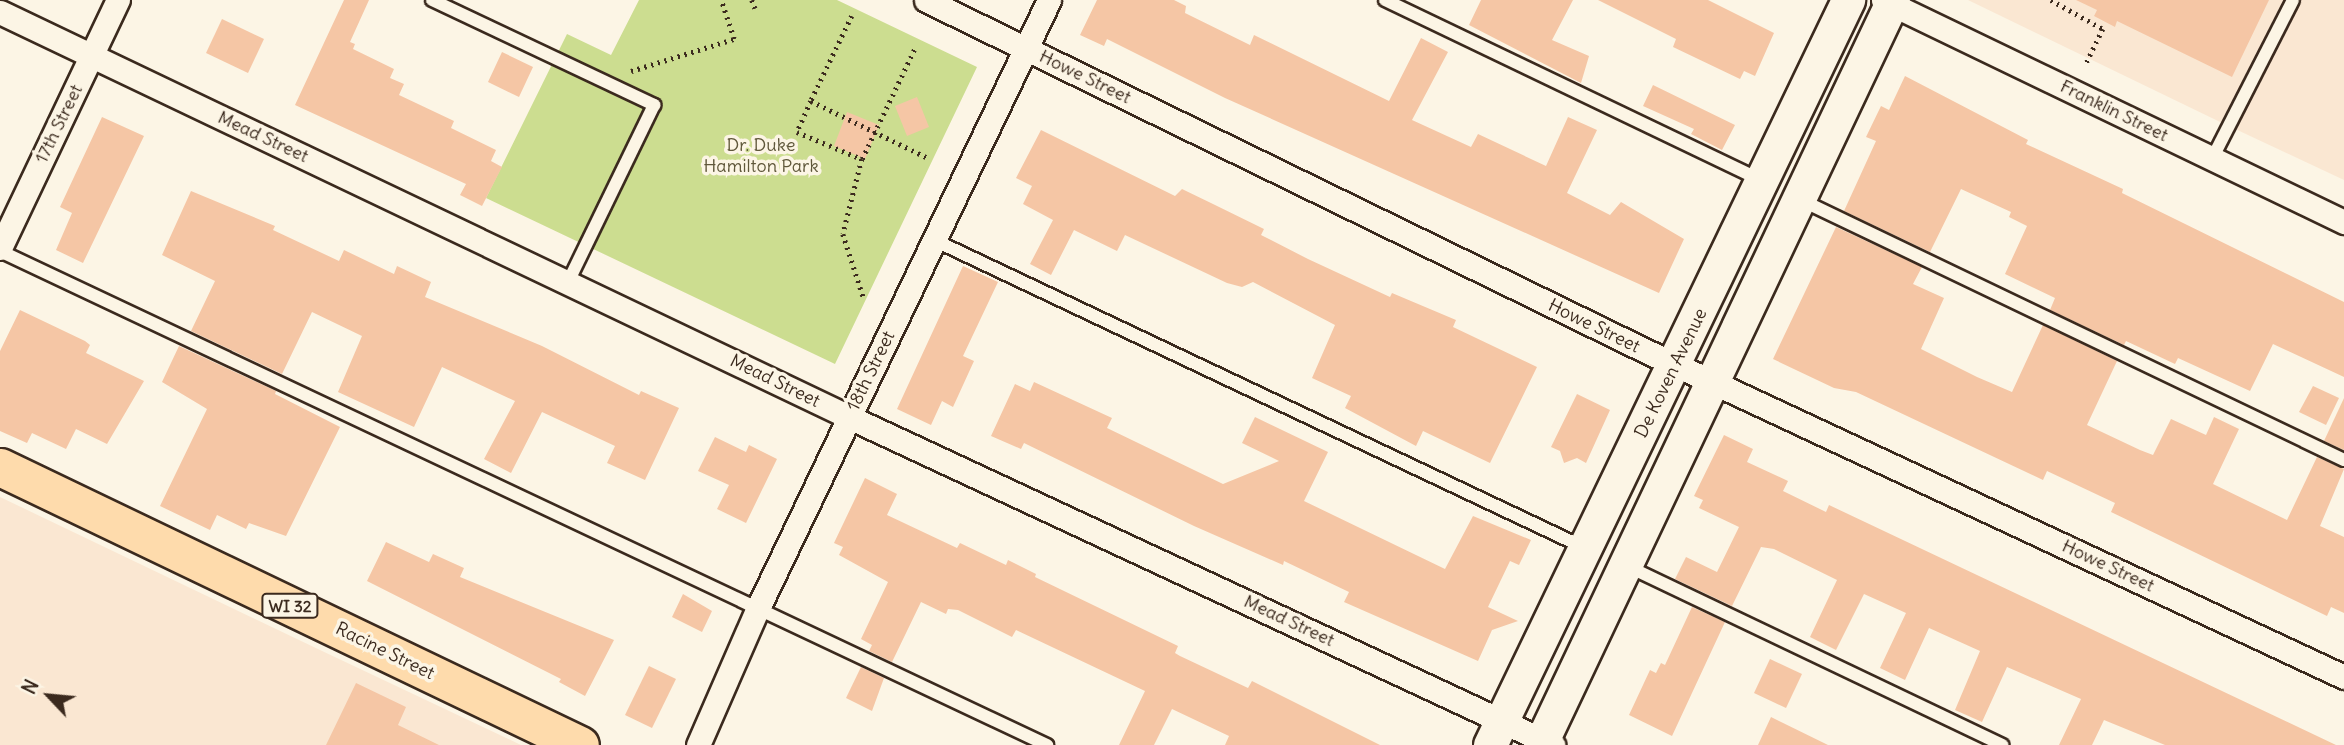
<!DOCTYPE html>
<style>
body{margin:0}
#map{position:relative;width:2344px;height:745px;overflow:hidden;background:#fcf5e5;font-family:Delius,sans-serif}
div>[style]{position:absolute}
.built>*{inset:0;background:#fae7d2}
.green>*{inset:0;background:#ccdd90}
.building>*{inset:0;background:#f5c6a5}
.path>*{height:4.5px;margin-top:-2.25px;transform-origin:0;background:repeating-linear-gradient(90deg,#3b2a1e 0 2px,transparent 0 7px)}
.roads{filter:drop-shadow(2px 0 #3b2a1e) drop-shadow(-2px 0 #3b2a1e) drop-shadow(0 2px #3b2a1e) drop-shadow(0 -2px #3b2a1e)}
.lane>*{height:12px;margin:-6px;padding:0 6px;transform-origin:6px;border-radius:6px;background:#fcf5e5}
.street>*{height:23px;margin:-11.5px;padding:0 11.5px;transform-origin:11.5px;border-radius:11.5px;background:#fcf5e5}
.secondary>*{height:33px;margin:-16.5px;padding:0 16.5px;transform-origin:16.5px;border-radius:16.5px;background:#fcf5e5}
.primary>*{height:37px;margin:-18.5px;padding:0 18.5px;transform-origin:18.5px;border-radius:18.5px;background:#fedbac}
span{translate:-50% -50%;white-space:nowrap;text-align:center;line-height:1.15;-webkit-text-stroke:7px #fcf5e5;paint-order:stroke}
.shield-label span{padding:2px 5px;background:#fcf5e5;border:2px solid;border-radius:5px;-webkit-text-stroke-width:0}
.shield-label{font-size:16px;color:#3b2a1e;font-weight:700}
.street-label{font-size:18px;color:#3b2a1e}
.park-label{font-size:18px;color:#5f573a}
.north{position:absolute;left:14px;top:661px;width:70px;height:70px;-webkit-text-stroke:5px #fcf5e5;paint-order:stroke;rotate:296deg;font-size:19px;font-weight:700;line-height:28px;text-align:center;color:#3b2a1e}
.north::after{content:'';display:block;margin:auto;width:24px;height:32px;background:#3b2a1e;clip-path:polygon(50% 0,100% 100%,50% 72%,0 100%)}
</style>
<div id="map">
<div class="built">
<div style="clip-path:polygon(1968px 0,2344px 0,2344px 180px,2216px 120px)"></div>
<div style="clip-path:polygon(0 497px,320px 650px,521px 745px,0 745px)"></div>
</div>
<div class="green">
<div style="clip-path:polygon(639px 0,837px 0,977px 67px,835px 364px,486px 198px,567px 34px,611px 55px)"></div>
</div>
<div class="building">
<div style="clip-path:polygon(344px 0,369px 0,350px 42px,355px 44px,353px 49px,394px 69px,390px 78px,404px 84px,399px 95px,454px 121px,451px 128px,496px 150px,491px 161px,502px 167px,482px 206px,460px 195px,466px 184px,295px 105px)"></div>
<div style="clip-path:polygon(1097px 0,1174px 0,1186px 6px,1185px 13px,1250px 45px,1254px 35px,1389px 101px,1421px 38px,1448px 52px,1412px 120px,1471px 147px,1478px 134px,1546px 166px,1568px 117px,1597px 130px,1567px 193px,1610px 215px,1621px 202px,1684px 239px,1659px 293px,1225px 98px,1107px 39px,1104px 46px,1080px 35px)"></div>
<div style="clip-path:polygon(1481px 0,1573px 0,1552px 40px,1589px 56px,1581px 83px,1469px 25px)"></div>
<div style="clip-path:polygon(1598px 0,1708px 0,1774px 33px,1755px 76px,1744px 71px,1740px 79px,1673px 47px,1676px 39px)"></div>
<div style="clip-path:polygon(2076px 0,2269px 0,2232px 77px,2117px 21px,2115px 27px,2094px 16px,2097px 10px)"></div>
<div style="clip-path:polygon(222px 19px,264px 39px,248px 73px,206px 53px)"></div>
<div style="clip-path:polygon(502px 52px,533px 67px,519px 97px,488px 82px)"></div>
<div style="clip-path:polygon(1905px 76px,2028px 140px,2026px 144px,2123px 189px,2122px 193px,2344px 302px,2344px 377px,2273px 344px,2250px 391px,2178px 358px,2175px 364px,2126px 341px,2124px 345px,2050px 310px,2055px 298px,2005px 274px,2027px 226px,2009px 217px,2011px 212px,1961px 189px,1930px 252px,1844px 211px,1876px 141px,1866px 137px,1881px 106px,1889px 110px)"></div>
<div style="clip-path:polygon(1653px 85px,1735px 125px,1722px 150px,1691px 134px,1694px 129px,1643px 106px)"></div>
<div style="clip-path:polygon(917px 97px,929px 127px,907px 136px,895px 106px)"></div>
<div style="clip-path:polygon(847px 112px,879px 125px,865px 159px,834px 146px)"></div>
<div style="clip-path:polygon(102px 117px,144px 136px,83px 263px,56px 250px,72px 213px,60px 207px)"></div>
<div style="clip-path:polygon(1041px 130px,1175px 196px,1182px 189px,1213px 204px,1264px 229px,1261px 235px,1308px 259px,1390px 297px,1392px 293px,1456px 320px,1453px 327px,1537px 367px,1490px 463px,1423px 431px,1416px 446px,1345px 408px,1351px 396px,1312px 378px,1335px 325px,1253px 282px,1242px 287px,1227px 283px,1125px 235px,1117px 251px,1074px 230px,1051px 275px,1030px 264px,1053px 220px,1023px 204px,1032px 186px,1016px 178px)"></div>
<div style="clip-path:polygon(191px 191px,275px 226px,273px 230px,339px 261px,344px 250px,394px 274px,397px 266px,431px 282px,425px 297px,542px 346px,639px 395px,641px 391px,679px 408px,645px 480px,607px 463px,615px 446px,542px 412px,511px 473px,484px 459px,515px 401px,442px 367px,414px 427px,338px 392px,362px 336px,312px 312px,282px 374px,191px 331px,215px 281px,162px 255px)"></div>
<div style="clip-path:polygon(1836px 227px,1922px 267px,1913px 284px,1944px 298px,1921px 349px,1977px 377px,2012px 392px,2043px 325px,2117px 361px,2087px 425px,2140px 450px,2153px 455px,2171px 419px,2206px 435px,2214px 417px,2239px 429px,2213px 484px,2287px 520px,2317px 457px,2344px 469px,2320px 526px,2344px 537px,2344px 613px,2331px 607px,2327px 616px,2111px 512px,2115px 503px,2047px 471px,2043px 480px,1856px 392px,1834px 388px,1773px 359px)"></div>
<div style="clip-path:polygon(963px 266px,998px 282px,963px 356px,974px 361px,953px 407px,942px 401px,931px 425px,897px 409px)"></div>
<div style="clip-path:polygon(20px 310px,85px 341px,90px 345px,86px 353px,144px 381px,107px 444px,76px 429px,66px 449px,32px 433px,27px 443px,0 431px,0 351px)"></div>
<div style="clip-path:polygon(179px 346px,276px 391px,275px 394px,340px 427px,286px 536px,249px 523px,246px 529px,217px 515px,210px 530px,160px 506px,207px 409px,162px 382px)"></div>
<div style="clip-path:polygon(1034px 382px,1112px 418px,1107px 428px,1223px 484px,1279px 461px,1242px 443px,1255px 417px,1328px 452px,1304px 501px,1445px 569px,1473px 516px,1531px 540px,1519px 565px,1510px 561px,1488px 607px,1518px 621px,1492px 630px,1478px 661px,1344px 602px,1349px 592px,1284px 561px,1283px 565px,1194px 526px,1024px 443px,1021px 449px,991px 436px,1015px 384px,1030px 391px)"></div>
<div style="clip-path:polygon(2313px 386px,2339px 398px,2326px 425px,2299px 412px)"></div>
<div style="clip-path:polygon(1577px 394px,1610px 410px,1586px 463px,1577px 458px,1564px 463px,1560px 451px,1551px 447px)"></div>
<div style="clip-path:polygon(2344px 398px,2344px 450px,2324px 441px)"></div>
<div style="clip-path:polygon(1724px 435px,1753px 449px,1747px 462px,1788px 481px,1783px 491px,1826px 512px,1829px 505px,2336px 745px,2165px 745px,2104px 720px,2092px 745px,2059px 745px,2081px 699px,2007px 667px,1982px 722px,1955px 710px,1980px 651px,1929px 628px,1905px 680px,1880px 668px,1906px 613px,1864px 594px,1836px 650px,1810px 637px,1837px 580px,1774px 549px,1761px 547px,1732px 606px,1675px 579px,1686px 557px,1717px 572px,1739px 527px,1699px 508px,1703px 500px,1694px 496px)"></div>
<div style="clip-path:polygon(715px 437px,746px 452px,749px 445px,777px 459px,746px 523px,717px 509px,729px 485px,698px 471px)"></div>
<div style="clip-path:polygon(865px 478px,897px 494px,887px 515px,957px 548px,960px 543px,1006px 565px,1008px 560px,1036px 574px,1035px 577px,1178px 646px,1175px 653px,1180px 656px,1248px 688px,1252px 681px,1380px 745px,1225px 745px,1229px 736px,1172px 709px,1154px 745px,1119px 745px,1145px 691px,1016px 630px,1012px 637px,958px 610px,948px 609px,946px 614px,921px 602px,892px 662px,869px 651px,872px 645px,861px 639px,888px 582px,839px 555px,843px 547px,834px 543px)"></div>
<div style="clip-path:polygon(386px 542px,429px 562px,433px 554px,464px 568px,460px 577px,614px 640px,585px 696px,559px 682px,561px 679px,367px 581px)"></div>
<div style="clip-path:polygon(683px 594px,712px 611px,702px 632px,672px 617px)"></div>
<div style="clip-path:polygon(1692px 607px,1725px 622px,1672px 736px,1629px 715px,1650px 670px,1656px 673px,1661px 663px,1665px 665px)"></div>
<div style="clip-path:polygon(1770px 659px,1802px 674px,1786px 708px,1754px 693px)"></div>
<div style="clip-path:polygon(649px 666px,676px 679px,652px 728px,625px 715px)"></div>
<div style="clip-path:polygon(861px 667px,884px 678px,872px 711px,846px 698px)"></div>
<div style="clip-path:polygon(356px 683px,406px 707px,398px 725px,439px 745px,326px 745px)"></div>
<div style="clip-path:polygon(1771px 717px,1828px 745px,1758px 745px)"></div>
</div>
<div class="path">
<div style="left:752px;top:0;width:9px;rotate:69deg"></div>
<div style="left:2051px;top:0;width:60px;rotate:29.1deg"></div>
<div style="left:2103px;top:29px;width:41px;rotate:115.9deg"></div>
<div style="left:852px;top:16px;width:94px;rotate:115.8deg"></div>
<div style="left:811px;top:101px;width:132px;rotate:26deg"></div>
<div style="left:631px;top:71px;width:108px;rotate:-17.3deg"></div>
<div style="left:734px;top:39px;width:41px;rotate:-108.4deg"></div>
<div style="left:811px;top:101px;width:34px;rotate:114deg"></div>
<div style="left:797px;top:132px;width:70px;rotate:22.6deg"></div>
<div style="left:862px;top:159px;width:125px;rotate:-64.5deg"></div>
<div style="left:862px;top:159px;width:77px;rotate:104.2deg"></div>
<div style="left:843px;top:234px;width:68px;rotate:72.1deg"></div>
</div>
<div class="roads">
<div class="lane">
<div style="left:432px;top:0;width:246px;rotate:25.3deg"></div>
<div style="left:654px;top:105px;width:197px;rotate:115.9deg"></div>
<div style="left:1385px;top:0;width:417px;rotate:25.6deg"></div>
<div style="left:2212px;top:159px;width:178px;rotate:-63deg"></div>
<div style="left:1801px;top:200px;width:602px;rotate:25.59deg"></div>
<div style="left:934px;top:240px;width:720px;rotate:25.32deg"></div>
<div style="left:0;top:251px;width:1158px;rotate:25.26deg"></div>
<div style="left:1627px;top:566px;width:416px;rotate:25.5deg"></div>
</div>
<div class="street">
<div style="left:926px;top:0;width:801px;rotate:25.99deg"></div>
<div style="left:1646px;top:351px;width:770px;rotate:25.03deg"></div>
<div style="left:1883px;top:0;width:512px;rotate:25.71deg"></div>
<div style="left:0;top:12px;width:941px;rotate:25.5deg"></div>
<div style="left:849px;top:417px;width:777px;rotate:24.98deg"></div>
<div style="left:0;top:248px;width:275px;rotate:-64.6deg"></div>
<div style="left:698px;top:745px;width:147px;rotate:-66.4deg"></div>
<div style="left:757px;top:610px;width:676px;rotate:-64.42deg"></div>
</div>
<div class="secondary">
<div style="left:1490px;top:745px;width:827px;rotate:-64.33deg"></div>
<div style="left:1540px;top:745px;width:824px;rotate:-64.65deg"></div>
</div>
<div class="primary">
<div style="left:0;top:467px;width:643px;rotate:25.61deg"></div>
</div>
</div>
<div class="shield-label">
<span style="left:290px;top:606px">WI 32</span>
</div>
<div class="street-label">
<span style="left:1085px;top:77px;rotate:26deg">Howe Street</span>
<span style="left:2114px;top:111px;rotate:26deg">Franklin Street</span>
<span style="left:59px;top:124px;rotate:-64deg">17th Street</span>
<span style="left:263px;top:137px;rotate:25deg">Mead Street</span>
<span style="left:1594px;top:326px;rotate:26deg">Howe Street</span>
<span style="left:871px;top:371px;rotate:-64deg">18th Street</span>
<span style="left:1671px;top:373px;rotate:-64deg">De Koven Avenue</span>
<span style="left:775px;top:381px;rotate:26deg">Mead Street</span>
<span style="left:2108px;top:566px;rotate:25deg">Howe Street</span>
<span style="left:1289px;top:621px;rotate:25deg">Mead Street</span>
<span style="left:385px;top:651px;rotate:26deg">Racine Street</span>
</div>
<div class="park-label">
<span style="left:761px;top:156px">Dr. Duke<br>Hamilton Park</span>
</div>
<div class="north">N</div>
</div>
